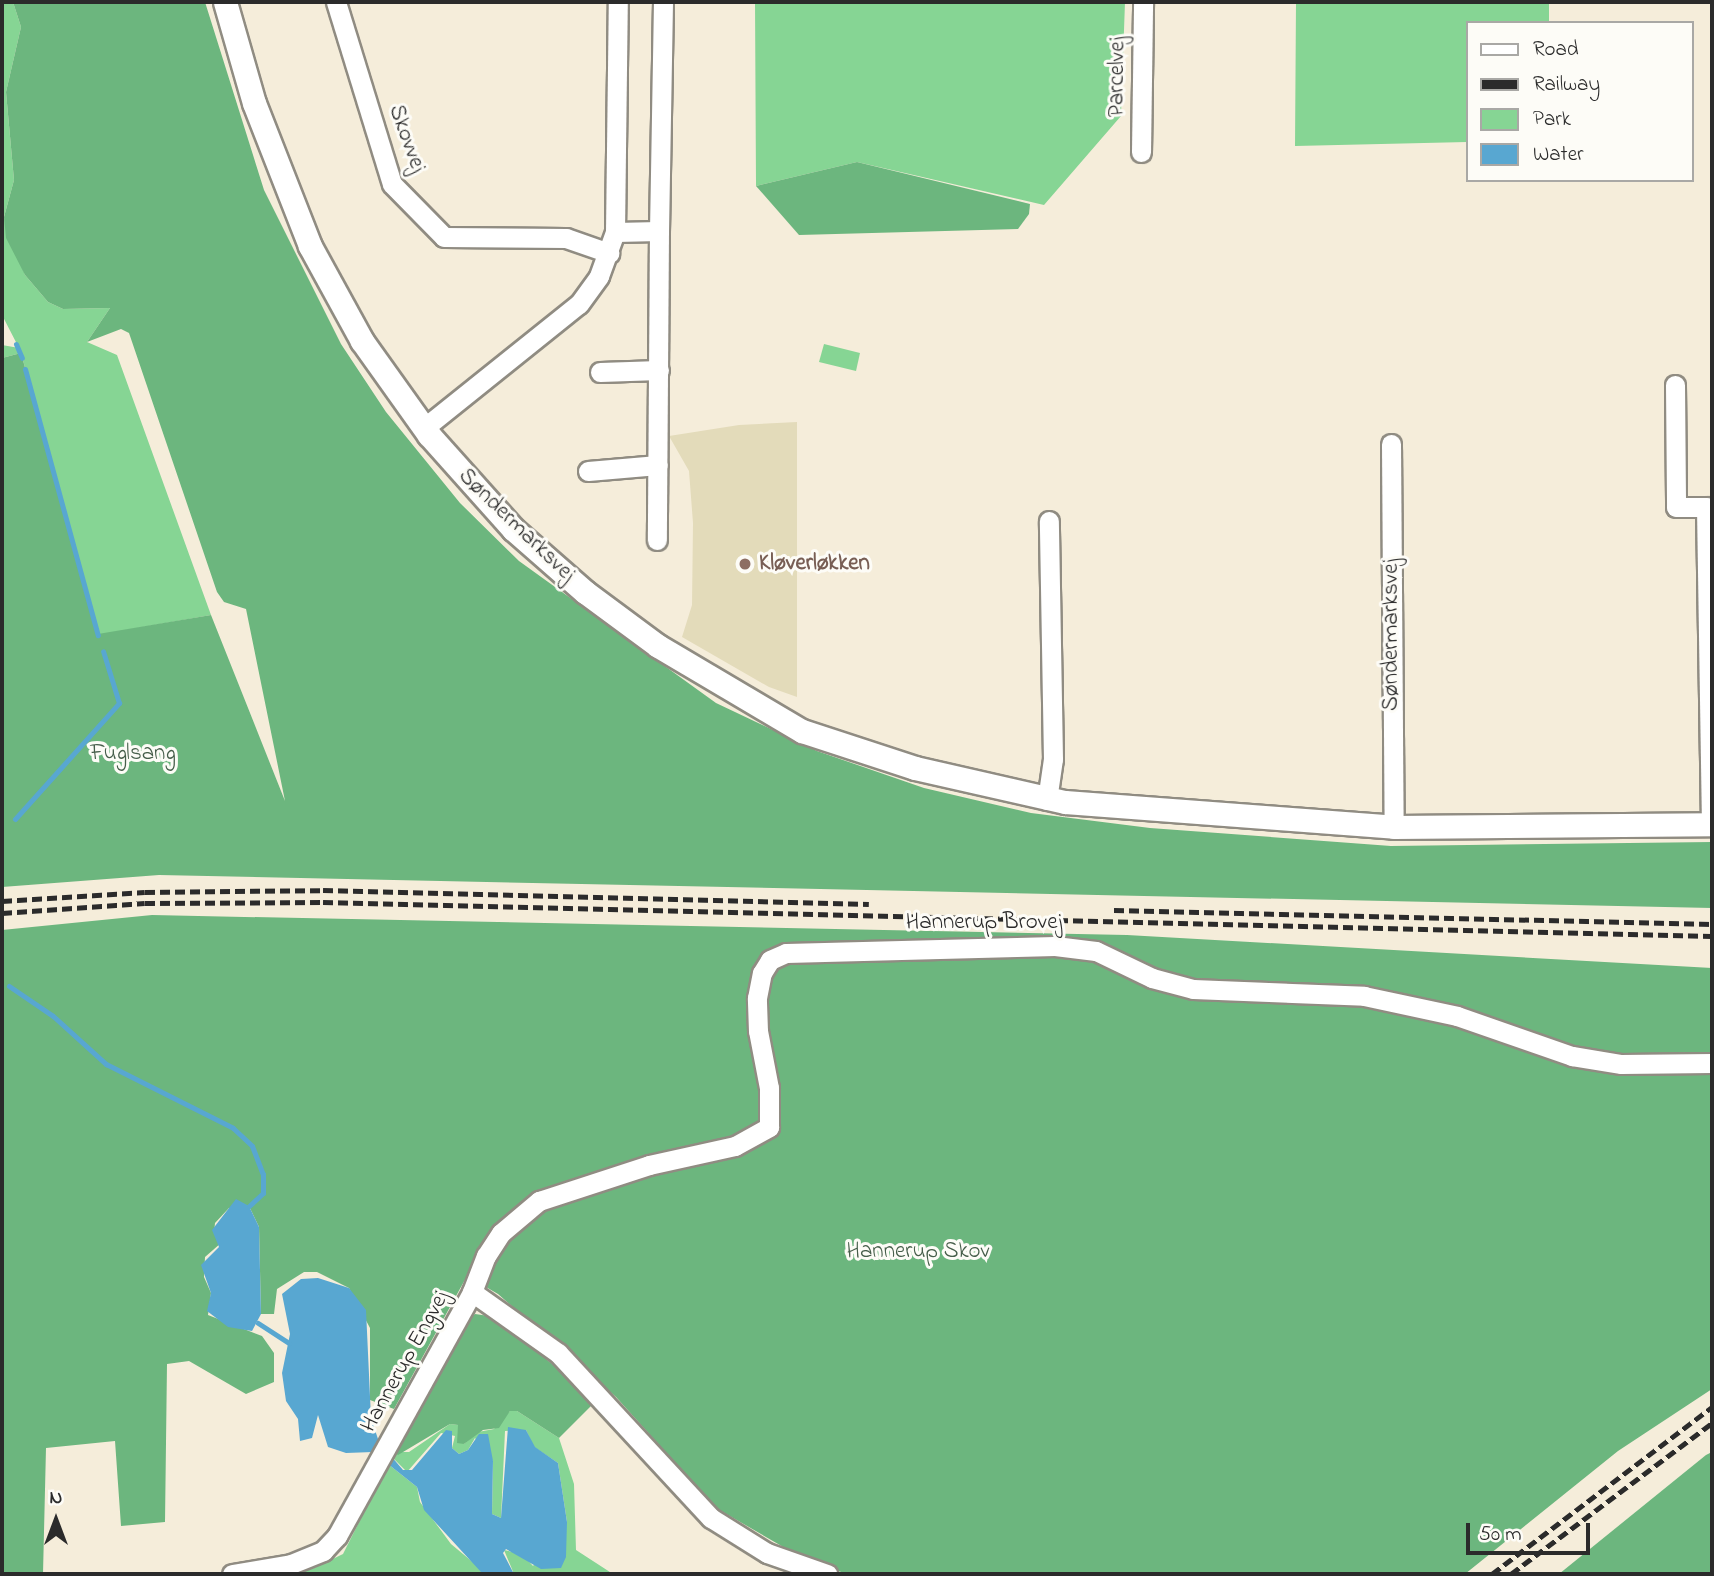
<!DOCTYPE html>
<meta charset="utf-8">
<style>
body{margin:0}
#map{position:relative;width:1714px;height:1576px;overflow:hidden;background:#f5edda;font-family:"Indie Flower",sans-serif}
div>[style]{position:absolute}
.built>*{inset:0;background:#e3dbba}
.green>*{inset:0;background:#86d594}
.forest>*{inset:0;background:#6cb67e}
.water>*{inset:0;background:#58a7d1}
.stream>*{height:5px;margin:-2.5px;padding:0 2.5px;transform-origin:2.5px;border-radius:2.5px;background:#58a7d1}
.roads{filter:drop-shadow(2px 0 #908c82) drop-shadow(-2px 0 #908c82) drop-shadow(0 2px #908c82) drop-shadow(0 -2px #908c82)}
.minor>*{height:19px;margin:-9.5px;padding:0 9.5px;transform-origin:9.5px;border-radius:9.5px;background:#fff}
.tertiary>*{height:23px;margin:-11.5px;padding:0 11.5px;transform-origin:11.5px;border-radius:11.5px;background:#fff}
.rail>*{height:5px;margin-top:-2.5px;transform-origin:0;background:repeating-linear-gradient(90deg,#2b2b2b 0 10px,transparent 0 15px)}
.dots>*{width:19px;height:19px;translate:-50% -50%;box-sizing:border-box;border:4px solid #fdfcf7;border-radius:50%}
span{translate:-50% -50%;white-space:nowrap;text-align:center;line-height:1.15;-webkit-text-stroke:6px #fdfcf7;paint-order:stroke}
.street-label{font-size:23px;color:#2b2b2b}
.education-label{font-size:23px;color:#785e54;font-weight:700}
.left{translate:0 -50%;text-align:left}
.park-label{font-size:23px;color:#465e4a}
.frame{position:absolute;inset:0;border:4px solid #2b2b2b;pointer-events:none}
.legend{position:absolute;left:1466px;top:21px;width:228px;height:161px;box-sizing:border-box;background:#fdfcf7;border:2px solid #a9a8a5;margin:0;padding:9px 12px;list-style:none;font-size:21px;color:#2b2b2b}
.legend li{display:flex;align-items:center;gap:14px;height:35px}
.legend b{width:35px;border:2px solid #a9a8a5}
.north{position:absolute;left:21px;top:1485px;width:70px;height:70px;-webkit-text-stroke:5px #fdfcf7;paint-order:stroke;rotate:0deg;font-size:19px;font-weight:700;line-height:28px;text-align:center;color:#2b2b2b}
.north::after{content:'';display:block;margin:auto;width:24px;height:32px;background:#2b2b2b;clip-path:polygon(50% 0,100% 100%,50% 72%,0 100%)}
.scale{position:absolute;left:1466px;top:1523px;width:124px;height:32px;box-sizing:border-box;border:4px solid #2b2b2b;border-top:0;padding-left:9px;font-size:21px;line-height:24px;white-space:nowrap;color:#2b2b2b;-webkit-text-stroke:5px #fdfcf7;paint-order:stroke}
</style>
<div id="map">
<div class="built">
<div style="clip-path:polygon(797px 422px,797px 697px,769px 687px,682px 637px,692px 605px,693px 523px,689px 471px,669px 436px,739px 425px)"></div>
</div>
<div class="green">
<div style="clip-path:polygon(2px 2px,13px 2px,21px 27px,6px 92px,14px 180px,4px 217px,25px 275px,48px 302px,63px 309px,110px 308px,87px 342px,117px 355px,211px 615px,98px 635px,21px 353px,2px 358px,2px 345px,19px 348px,2px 315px)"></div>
<div style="clip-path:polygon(755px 2px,1125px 2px,1121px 116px,1044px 205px,857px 162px,756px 186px)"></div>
<div style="clip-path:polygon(1296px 2px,1549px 2px,1549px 23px,1467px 23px,1467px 142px,1295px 146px)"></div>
<div style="clip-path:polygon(824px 344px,860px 353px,856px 371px,819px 362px)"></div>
<div style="clip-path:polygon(510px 1411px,517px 1411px,559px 1438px,574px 1484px,576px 1550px,613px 1574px,514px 1574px,504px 1550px,522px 1554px,533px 1566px,567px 1522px,558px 1463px,534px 1447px,526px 1430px,505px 1431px,501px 1518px,492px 1514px,493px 1461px,475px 1438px,468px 1450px,459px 1454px,452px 1448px,455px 1436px,441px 1433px,407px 1472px,391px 1456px,394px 1452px,409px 1452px,450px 1424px,458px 1425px,458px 1439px,464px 1444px,478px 1432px,494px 1429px)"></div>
<div style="clip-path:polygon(388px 1464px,417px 1487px,420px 1502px,451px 1544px,487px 1574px,282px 1574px,314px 1568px,343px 1554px)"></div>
</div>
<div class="forest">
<div style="clip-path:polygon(13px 2px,205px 2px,264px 190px,341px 344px,386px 412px,460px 503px,519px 561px,716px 703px,817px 751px,924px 788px,1031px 813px,1150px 828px,1391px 846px,1712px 842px,1712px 908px,159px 875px,2px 887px,2px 358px,21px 353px,98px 634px,211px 615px,285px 801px,246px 609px,224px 602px,217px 592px,129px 333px,121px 329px,87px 342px,110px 308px,63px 309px,48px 302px,25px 275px,6px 238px,4px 217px,14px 180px,6px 92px,21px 27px)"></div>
<div style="clip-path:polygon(857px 162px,1030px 204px,1029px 214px,1018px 229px,799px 235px,756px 186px)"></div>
<div style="clip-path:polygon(152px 915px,1127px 935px,1712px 968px,1712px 1389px,1618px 1451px,1465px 1574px,846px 1574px,792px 1552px,716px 1508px,616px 1397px,498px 1294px,467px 1276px,394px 1409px,370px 1400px,370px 1328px,349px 1288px,317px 1272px,304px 1272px,277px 1289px,274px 1314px,261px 1314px,259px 1227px,249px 1206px,229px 1208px,215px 1223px,214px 1234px,221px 1243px,205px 1257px,204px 1277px,211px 1293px,208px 1315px,262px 1336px,274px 1353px,274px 1382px,246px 1394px,189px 1361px,167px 1364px,165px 1522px,121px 1526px,115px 1441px,46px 1448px,43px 1574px,2px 1574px,2px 930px)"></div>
<div style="clip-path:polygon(475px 1314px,496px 1317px,596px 1401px,559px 1438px,517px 1411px,510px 1411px,499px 1428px,483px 1430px,464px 1444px,457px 1443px,458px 1425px,450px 1424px,398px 1455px,394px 1452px,460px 1325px)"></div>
<div style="clip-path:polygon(1712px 1452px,1712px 1574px,1559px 1574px,1706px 1455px)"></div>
</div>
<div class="water">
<div style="clip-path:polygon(236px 1199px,249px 1206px,259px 1227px,261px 1314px,252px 1331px,228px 1327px,207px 1311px,211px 1293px,201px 1265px,219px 1247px,212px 1230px)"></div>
<div style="clip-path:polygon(318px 1278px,349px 1288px,366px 1310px,371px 1418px,379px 1442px,373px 1452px,346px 1453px,328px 1447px,318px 1415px,312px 1438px,300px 1441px,298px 1419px,286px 1401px,282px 1373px,290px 1334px,282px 1294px,301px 1279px)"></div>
<div style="clip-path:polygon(508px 1427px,526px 1430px,535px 1447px,558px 1463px,567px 1522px,566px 1557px,561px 1568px,541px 1569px,506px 1549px,503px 1553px,514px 1574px,481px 1572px,424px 1510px,417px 1487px,388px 1464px,391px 1456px,403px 1470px,412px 1470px,446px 1430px,452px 1431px,452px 1448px,459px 1454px,468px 1450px,479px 1434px,488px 1434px,493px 1461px,492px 1514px,501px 1518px)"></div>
</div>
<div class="stream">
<div style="left:16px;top:344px;width:15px;rotate:67deg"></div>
<div style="left:25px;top:369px;width:276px;rotate:74.7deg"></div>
<div style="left:15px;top:819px;width:156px;rotate:-48.1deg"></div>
<div style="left:119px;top:703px;width:54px;rotate:-107.1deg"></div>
<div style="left:9px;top:986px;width:53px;rotate:34.3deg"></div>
<div style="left:53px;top:1016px;width:72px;rotate:42.2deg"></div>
<div style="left:106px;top:1064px;width:142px;rotate:26.7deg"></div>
<div style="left:233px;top:1128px;width:26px;rotate:43deg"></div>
<div style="left:252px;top:1146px;width:30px;rotate:69deg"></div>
<div style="left:263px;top:1174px;width:19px;rotate:90deg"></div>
<div style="left:263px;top:1193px;width:19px;rotate:137deg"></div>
<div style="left:258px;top:1323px;width:37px;rotate:33deg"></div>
</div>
<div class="roads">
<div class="minor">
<div style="left:336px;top:2px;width:190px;rotate:72.9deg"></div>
<div style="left:392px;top:184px;width:74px;rotate:45.5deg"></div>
<div style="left:444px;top:237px;width:122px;rotate:0.5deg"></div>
<div style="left:566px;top:238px;width:46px;rotate:19.2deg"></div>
<div style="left:1141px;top:152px;width:150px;rotate:-89.2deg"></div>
<div style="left:659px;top:231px;width:229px;rotate:-89deg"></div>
<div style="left:615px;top:232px;width:44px;rotate:-1.3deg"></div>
<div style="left:659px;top:231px;width:309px;rotate:90.4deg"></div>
<div style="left:600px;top:372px;width:59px;rotate:-1.9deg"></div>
<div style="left:1675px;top:385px;width:122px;rotate:89.5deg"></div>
<div style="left:1676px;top:507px;width:30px"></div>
<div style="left:1706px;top:507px;width:317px;rotate:89.1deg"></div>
<div style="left:424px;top:428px;width:198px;rotate:-38.7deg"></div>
<div style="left:579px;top:304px;width:34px;rotate:-54deg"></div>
<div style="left:599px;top:276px;width:47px;rotate:-70deg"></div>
<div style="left:615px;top:232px;width:230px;rotate:-89.3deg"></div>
<div style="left:1391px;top:444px;width:383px;rotate:89.6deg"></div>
<div style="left:588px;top:471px;width:70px;rotate:-4.9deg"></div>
<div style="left:1047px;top:800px;width:41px;rotate:-81.7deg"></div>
<div style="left:1053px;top:759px;width:238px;rotate:-91deg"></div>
<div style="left:472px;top:1292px;width:39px;rotate:-69deg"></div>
<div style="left:486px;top:1256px;width:27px;rotate:-57deg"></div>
<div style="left:501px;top:1233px;width:50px;rotate:-40.1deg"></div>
<div style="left:539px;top:1201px;width:116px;rotate:-18.1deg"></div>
<div style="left:649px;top:1165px;width:88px;rotate:-12.5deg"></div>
<div style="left:735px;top:1146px;width:39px;rotate:-29deg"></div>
<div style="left:769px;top:1127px;width:39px;rotate:-90deg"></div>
<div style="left:769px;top:1088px;width:58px;rotate:-100.9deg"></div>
<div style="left:758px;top:1031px;width:33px;rotate:-92deg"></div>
<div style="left:757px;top:998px;width:25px;rotate:-79deg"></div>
<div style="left:762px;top:973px;width:15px;rotate:-58deg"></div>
<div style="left:770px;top:960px;width:17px;rotate:-24deg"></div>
<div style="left:786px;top:953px;width:269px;rotate:-1.5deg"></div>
<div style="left:1055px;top:946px;width:41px;rotate:7deg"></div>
<div style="left:1096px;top:951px;width:62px;rotate:25.7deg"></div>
<div style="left:1152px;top:978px;width:42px;rotate:15deg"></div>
<div style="left:1193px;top:989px;width:171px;rotate:2.3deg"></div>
<div style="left:1364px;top:996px;width:95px;rotate:12.1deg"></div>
<div style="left:1457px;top:1016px;width:122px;rotate:19.2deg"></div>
<div style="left:1572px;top:1056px;width:50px;rotate:9.3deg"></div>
<div style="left:1621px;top:1064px;width:91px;rotate:-0.6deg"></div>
<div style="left:232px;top:1574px;width:60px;rotate:-9.6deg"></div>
<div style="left:291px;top:1564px;width:35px;rotate:-22deg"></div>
<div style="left:323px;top:1551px;width:21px;rotate:-47deg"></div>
<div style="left:337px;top:1536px;width:279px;rotate:-61deg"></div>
<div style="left:472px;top:1292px;width:105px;rotate:35.3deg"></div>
<div style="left:558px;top:1353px;width:225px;rotate:47.2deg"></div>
<div style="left:711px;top:1518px;width:66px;rotate:32deg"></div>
<div style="left:767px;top:1553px;width:64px;rotate:19.3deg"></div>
</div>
<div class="tertiary">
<div style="left:225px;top:2px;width:105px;rotate:74deg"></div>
<div style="left:254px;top:103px;width:154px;rotate:68.6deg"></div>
<div style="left:310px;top:246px;width:108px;rotate:61.3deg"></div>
<div style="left:362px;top:341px;width:115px;rotate:54.5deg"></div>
<div style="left:429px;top:435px;width:126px;rotate:48.2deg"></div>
<div style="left:513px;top:529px;width:96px;rotate:41.2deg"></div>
<div style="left:585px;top:592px;width:91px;rotate:36.5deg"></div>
<div style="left:658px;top:646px;width:167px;rotate:30.6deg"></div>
<div style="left:802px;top:731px;width:119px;rotate:18.1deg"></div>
<div style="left:915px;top:768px;width:154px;rotate:12.8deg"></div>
<div style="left:1065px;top:802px;width:330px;rotate:4.3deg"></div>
<div style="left:1394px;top:827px;width:318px;rotate:-0.5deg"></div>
</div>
</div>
<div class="rail">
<div style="left:2px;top:901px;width:143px;rotate:-3.6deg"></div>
<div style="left:145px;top:892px;width:178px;rotate:-0.6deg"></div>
<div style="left:323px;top:890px;width:546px;rotate:1.47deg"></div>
<div style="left:1114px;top:910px;width:598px;rotate:1.34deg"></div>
<div style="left:2px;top:913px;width:143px;rotate:-4deg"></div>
<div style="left:145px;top:903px;width:178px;rotate:-0.3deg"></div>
<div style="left:323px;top:902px;width:1389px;rotate:1.4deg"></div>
<div style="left:1492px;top:1574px;width:276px;rotate:-37.2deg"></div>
<div style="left:1511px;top:1574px;width:251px;rotate:-36.9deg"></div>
</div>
<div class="dots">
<div style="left:745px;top:564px;background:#8d6e63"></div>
</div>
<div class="street-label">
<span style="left:1118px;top:77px;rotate:-89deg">Parcelvej</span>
<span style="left:406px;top:139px;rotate:70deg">Skovvej</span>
<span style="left:516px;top:526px;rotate:44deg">Søndermarksvej</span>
<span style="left:1392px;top:635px;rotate:-90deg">Søndermarksvej</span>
<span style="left:984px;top:923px">Hannerup Brovej</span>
<span style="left:406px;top:1362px;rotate:-61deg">Hannerup Engvej</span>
</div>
<div class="education-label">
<span class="left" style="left:759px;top:564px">Kløverløkken</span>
</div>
<div class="park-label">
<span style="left:133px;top:754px">Fuglsang</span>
<span style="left:918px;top:1252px">Hannerup Skov</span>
</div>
<div class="frame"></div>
<ul class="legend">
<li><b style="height:9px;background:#fff"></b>Road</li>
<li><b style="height:9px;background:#2b2b2b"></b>Railway</li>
<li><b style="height:19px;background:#86d594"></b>Park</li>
<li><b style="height:19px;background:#58a7d1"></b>Water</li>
</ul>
<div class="north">N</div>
<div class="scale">50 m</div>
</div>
